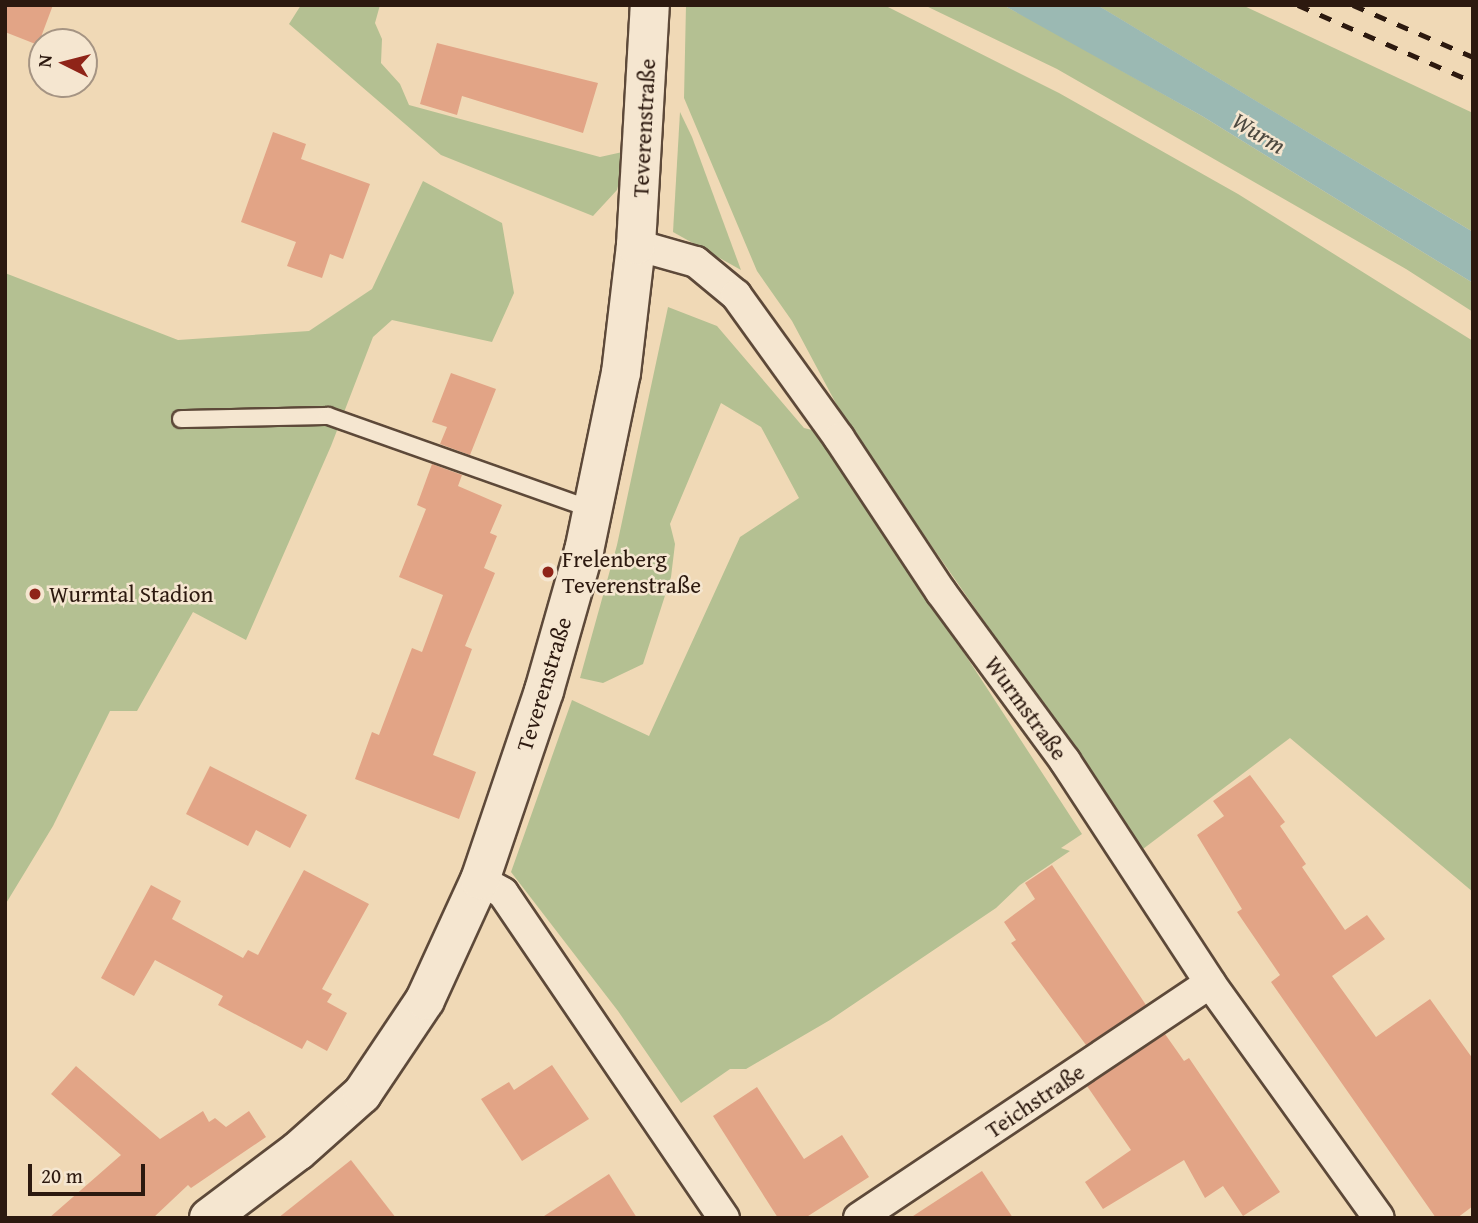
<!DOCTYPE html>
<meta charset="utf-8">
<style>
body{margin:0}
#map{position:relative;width:1478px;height:1223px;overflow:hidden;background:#f0d9b6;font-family:"Gentium Book Plus",serif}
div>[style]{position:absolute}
.green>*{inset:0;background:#b4c092}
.water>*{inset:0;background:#9bb9b3}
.building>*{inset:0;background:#e2a486}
.roads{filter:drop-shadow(2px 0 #5d4939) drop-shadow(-2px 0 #5d4939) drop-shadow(0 2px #5d4939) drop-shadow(0 -2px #5d4939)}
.service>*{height:16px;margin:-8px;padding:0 8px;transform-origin:8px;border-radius:8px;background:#f5e6d0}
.minor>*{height:30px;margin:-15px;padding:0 15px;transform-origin:15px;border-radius:15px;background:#f5e6d0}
.tertiary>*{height:38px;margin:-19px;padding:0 19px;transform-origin:19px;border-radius:19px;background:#f5e6d0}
.rail>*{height:5px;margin-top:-2.5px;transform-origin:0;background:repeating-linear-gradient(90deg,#2c190f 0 12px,transparent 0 24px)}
.dots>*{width:19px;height:19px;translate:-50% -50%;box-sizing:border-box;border:4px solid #f5e6d0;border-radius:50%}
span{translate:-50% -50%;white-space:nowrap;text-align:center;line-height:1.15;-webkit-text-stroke:5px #f5e6d0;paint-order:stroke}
.street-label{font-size:23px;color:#2c190f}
.poi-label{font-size:23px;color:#2c190f}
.left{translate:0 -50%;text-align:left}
.water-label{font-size:24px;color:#4d4940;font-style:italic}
.frame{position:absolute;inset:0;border:7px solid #2c190f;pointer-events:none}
.north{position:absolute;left:28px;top:28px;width:70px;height:70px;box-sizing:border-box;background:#f5e6d0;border:2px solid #a59483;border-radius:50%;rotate:276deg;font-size:19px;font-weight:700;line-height:28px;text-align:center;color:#2c190f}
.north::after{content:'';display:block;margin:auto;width:24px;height:32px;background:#8f2418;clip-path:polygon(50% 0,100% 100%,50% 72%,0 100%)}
.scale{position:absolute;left:28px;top:1164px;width:117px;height:32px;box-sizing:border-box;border:4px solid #2c190f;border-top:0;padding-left:9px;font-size:21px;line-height:24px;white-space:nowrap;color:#2c190f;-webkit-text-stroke:5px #f5e6d0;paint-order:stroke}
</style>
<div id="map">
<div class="green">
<div style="clip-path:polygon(301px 5px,380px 5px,375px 23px,382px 39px,381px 63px,400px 84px,409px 105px,600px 157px,627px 151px,617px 190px,593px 216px,441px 155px,289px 24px)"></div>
<div style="clip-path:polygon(686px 5px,884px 5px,1059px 93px,1238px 194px,1473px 341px,1473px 892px,1290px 738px,1139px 852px,1074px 750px,848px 426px,792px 321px,757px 271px,684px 98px)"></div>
<div style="clip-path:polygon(924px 5px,1003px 5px,1041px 25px,1202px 116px,1473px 283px,1473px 312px,1406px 269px,1057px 69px)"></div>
<div style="clip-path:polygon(1097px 5px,1242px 5px,1473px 113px,1473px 232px)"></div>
<div style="clip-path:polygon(680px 112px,692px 137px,741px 270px,673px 232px)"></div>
<div style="clip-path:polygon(423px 181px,502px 223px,514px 293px,492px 342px,392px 320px,373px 337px,331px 446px,246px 640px,193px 612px,137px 711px,110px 711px,53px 826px,5px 905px,5px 273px,178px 340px,309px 331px,372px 289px)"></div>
<div style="clip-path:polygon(668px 307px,717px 326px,804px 428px,820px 432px,1082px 834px,1061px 848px,1070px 851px,1020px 885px,996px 908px,830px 1020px,746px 1069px,730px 1069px,681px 1103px,618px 1011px,511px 872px,572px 700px,649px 736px,740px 537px,799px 498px,761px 427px,721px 403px,670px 524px,675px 544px,671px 577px,643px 664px,603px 683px,580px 678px,617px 545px)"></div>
</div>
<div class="water">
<div style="clip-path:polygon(1003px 5px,1097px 5px,1104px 9px,1473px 232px,1473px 283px,1202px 116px)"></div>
</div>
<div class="building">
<div style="clip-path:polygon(5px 5px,53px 5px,38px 45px,5px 32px)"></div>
<div style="clip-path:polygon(437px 43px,598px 83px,583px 133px,462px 96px,457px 115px,420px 104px)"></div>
<div style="clip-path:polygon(273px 132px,306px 144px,301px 159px,370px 184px,343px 259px,330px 254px,322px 278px,287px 266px,296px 242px,241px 222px)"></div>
<div style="clip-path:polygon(451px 373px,496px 389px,470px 455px,440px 444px,447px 427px,432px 422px)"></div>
<div style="clip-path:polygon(432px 464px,462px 475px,458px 486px,502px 505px,490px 533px,497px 536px,484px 568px,495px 573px,465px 646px,472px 649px,433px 755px,476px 772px,459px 819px,355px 779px,372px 732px,379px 735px,412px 648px,422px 652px,443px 595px,399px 577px,426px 509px,417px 505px)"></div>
<div style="clip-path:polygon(210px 766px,307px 815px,290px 848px,256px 830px,248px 846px,186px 814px)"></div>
<div style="clip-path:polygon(1250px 775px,1285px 822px,1280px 826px,1306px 864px,1302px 867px,1345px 930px,1367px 915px,1385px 939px,1332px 976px,1376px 1037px,1430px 999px,1473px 1059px,1473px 1206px,1457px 1218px,1436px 1218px,1271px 982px,1280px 975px,1237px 912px,1242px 909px,1197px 835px,1224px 816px,1213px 801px)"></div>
<div style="clip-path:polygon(1052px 865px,1146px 1005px,1086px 1045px,1011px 943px,1016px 940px,1004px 922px,1035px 899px,1025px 883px)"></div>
<div style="clip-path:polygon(304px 870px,369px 904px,322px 989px,332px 994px,327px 1002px,347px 1013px,327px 1051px,307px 1040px,302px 1049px,218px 1005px,223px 996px,155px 960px,134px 996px,101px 978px,151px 885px,181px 901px,172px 919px,243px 958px,248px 950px,258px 955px)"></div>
<div style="clip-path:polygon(1165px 1034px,1184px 1061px,1189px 1058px,1280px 1192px,1243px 1216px,1223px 1186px,1205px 1198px,1184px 1160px,1103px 1209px,1085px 1182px,1131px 1150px,1087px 1086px)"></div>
<div style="clip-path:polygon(552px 1065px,589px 1119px,522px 1161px,481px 1099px,509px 1082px,514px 1090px)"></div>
<div style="clip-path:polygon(76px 1066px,160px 1139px,203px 1111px,209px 1122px,215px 1118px,226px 1127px,249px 1111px,266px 1137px,191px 1188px,188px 1185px,153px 1218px,49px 1218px,121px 1155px,51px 1094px)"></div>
<div style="clip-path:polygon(757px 1087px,804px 1159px,842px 1135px,869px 1177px,805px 1218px,778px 1218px,713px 1116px)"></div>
<div style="clip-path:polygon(351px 1160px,396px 1218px,278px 1218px)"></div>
<div style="clip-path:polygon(982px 1171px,1013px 1218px,910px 1218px)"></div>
<div style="clip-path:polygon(609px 1174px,637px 1218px,541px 1218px)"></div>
</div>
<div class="roads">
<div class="service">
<div style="left:181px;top:419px;width:147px;rotate:-1.2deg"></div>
<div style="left:328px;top:416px;width:279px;rotate:19.5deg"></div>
</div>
<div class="minor">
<div style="left:636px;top:245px;width:62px;rotate:15.8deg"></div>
<div style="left:696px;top:262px;width:52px;rotate:39.5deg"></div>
<div style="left:736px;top:295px;width:176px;rotate:54.2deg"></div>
<div style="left:839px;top:438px;width:185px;rotate:56.5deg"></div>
<div style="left:941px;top:592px;width:210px;rotate:53.7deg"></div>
<div style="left:1065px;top:761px;width:265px;rotate:56.8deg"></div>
<div style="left:1210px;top:983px;width:289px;rotate:54.3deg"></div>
<div style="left:480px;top:880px;width:26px;rotate:29deg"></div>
<div style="left:503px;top:893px;width:393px;rotate:55.8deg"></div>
<div style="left:859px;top:1218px;width:422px;rotate:-33.8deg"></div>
</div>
<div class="tertiary">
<div style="left:209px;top:1218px;width:111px;rotate:-37deg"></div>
<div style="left:298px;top:1151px;width:86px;rotate:-41.7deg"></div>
<div style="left:362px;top:1094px;width:113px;rotate:-56.2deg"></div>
<div style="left:425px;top:1000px;width:132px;rotate:-65.4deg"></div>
<div style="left:480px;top:880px;width:200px;rotate:-71.3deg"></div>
<div style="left:544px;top:691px;width:146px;rotate:-74.1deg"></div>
<div style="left:584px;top:551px;width:182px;rotate:-78.3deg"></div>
<div style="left:621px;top:373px;width:129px;rotate:-83.3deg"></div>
<div style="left:636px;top:245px;width:240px;rotate:-86.7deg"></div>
</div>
</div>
<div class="rail">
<div style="left:1298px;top:5px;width:191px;rotate:23.7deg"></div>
<div style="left:1353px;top:5px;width:131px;rotate:23.4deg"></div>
</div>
<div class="dots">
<div style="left:548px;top:572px;background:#8f2418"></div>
<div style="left:35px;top:594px;background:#8f2418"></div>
</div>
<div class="street-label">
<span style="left:644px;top:128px;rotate:-87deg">Teverenstraße</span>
<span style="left:544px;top:684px;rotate:-73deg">Teverenstraße</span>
<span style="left:1026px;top:708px;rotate:54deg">Wurmstraße</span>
<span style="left:1035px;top:1101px;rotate:-34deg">Teichstraße</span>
</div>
<div class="poi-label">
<span class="left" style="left:562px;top:572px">Frelenberg<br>Teverenstraße</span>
<span class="left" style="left:49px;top:594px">Wurmtal Stadion</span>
</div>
<div class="water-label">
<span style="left:1259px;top:133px;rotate:31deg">Wurm</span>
</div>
<div class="frame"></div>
<div class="north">N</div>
<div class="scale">20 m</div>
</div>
